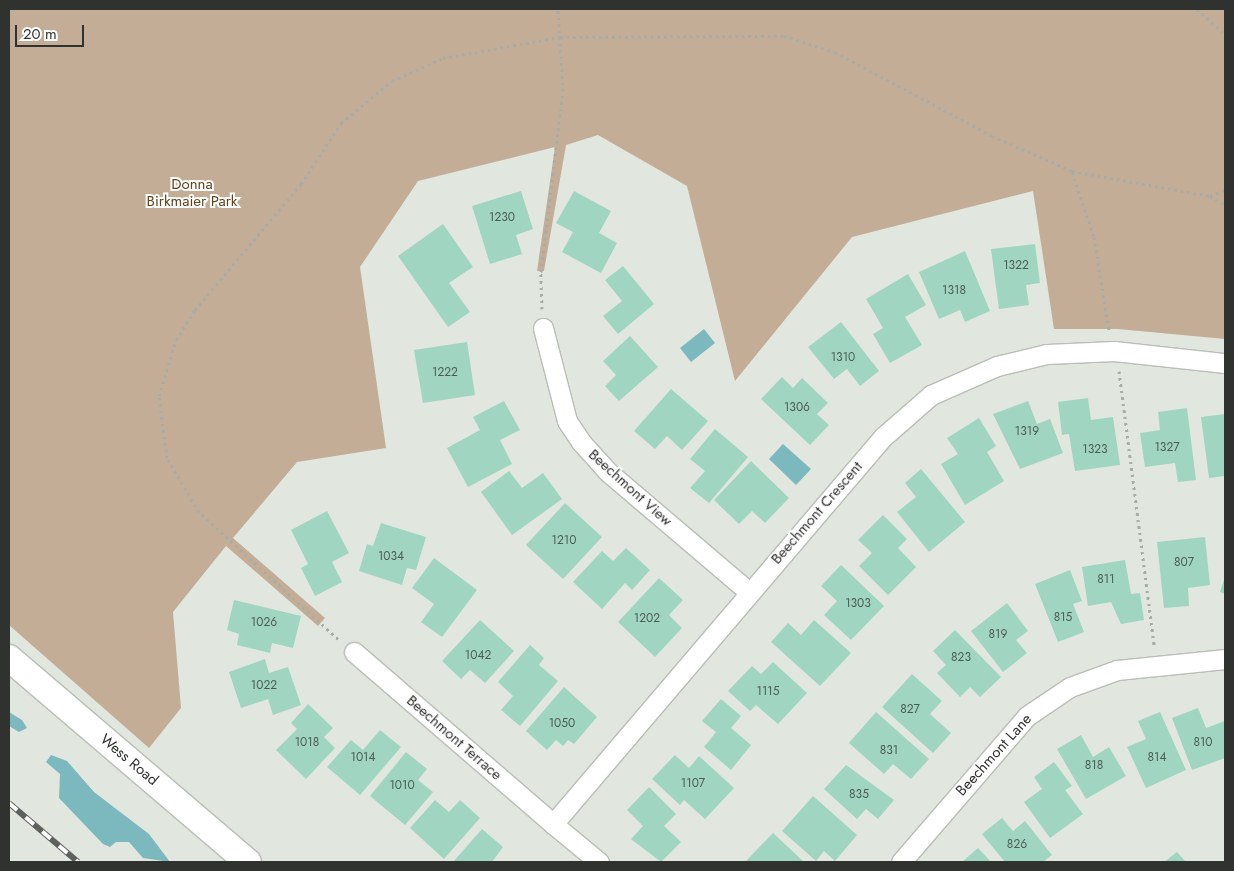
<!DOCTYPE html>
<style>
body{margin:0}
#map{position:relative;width:1234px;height:871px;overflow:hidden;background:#e1e6df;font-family:Jost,sans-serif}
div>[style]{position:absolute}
.green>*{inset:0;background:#c3ad97}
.water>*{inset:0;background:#7cb9be}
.building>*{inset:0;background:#a0d6c1}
.path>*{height:3px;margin-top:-1.5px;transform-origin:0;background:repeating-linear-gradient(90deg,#a8aca6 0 2.5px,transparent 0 6.5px)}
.roads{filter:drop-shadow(1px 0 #b9beb7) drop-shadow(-1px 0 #b9beb7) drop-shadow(0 1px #b9beb7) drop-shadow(0 -1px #b9beb7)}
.street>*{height:19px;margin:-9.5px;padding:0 9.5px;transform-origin:9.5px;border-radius:9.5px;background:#fff}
.secondary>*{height:26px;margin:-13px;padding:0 13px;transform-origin:13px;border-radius:13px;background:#fff}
.rail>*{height:5.5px;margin-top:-2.75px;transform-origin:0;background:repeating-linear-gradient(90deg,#fff 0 11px,#5d605c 0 22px);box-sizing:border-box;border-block:1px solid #5d605c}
span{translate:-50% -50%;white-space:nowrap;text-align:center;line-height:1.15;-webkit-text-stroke:4px #fff;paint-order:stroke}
.number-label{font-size:12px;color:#4c5b54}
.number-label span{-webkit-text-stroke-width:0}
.park-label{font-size:15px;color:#654218}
.street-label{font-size:15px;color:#30322f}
.frame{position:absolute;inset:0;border:10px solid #30322f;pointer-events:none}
.scale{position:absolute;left:15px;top:25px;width:69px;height:22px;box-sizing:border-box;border:2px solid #30322f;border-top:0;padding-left:6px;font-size:15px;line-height:18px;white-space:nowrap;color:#30322f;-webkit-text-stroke:4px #fff;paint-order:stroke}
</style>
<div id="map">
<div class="green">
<div style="clip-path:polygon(9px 9px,1225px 9px,1225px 339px,1118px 329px,1054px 329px,1033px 191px,852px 237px,735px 381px,687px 186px,598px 135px,566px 145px,544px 271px,537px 271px,555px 147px,418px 181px,360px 267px,386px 448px,297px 462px,233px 538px,325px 618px,318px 626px,226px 546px,173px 612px,181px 708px,149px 748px,9px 625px)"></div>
</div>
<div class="water">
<div style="clip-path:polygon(704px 329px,715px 343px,691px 362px,680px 348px)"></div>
<div style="clip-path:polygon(783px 444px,811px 469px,796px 485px,769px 459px)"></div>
<div style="clip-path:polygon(9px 712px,22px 720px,27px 728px,19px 732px,9px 726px)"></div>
<div style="clip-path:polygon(51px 755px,67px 761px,94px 792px,149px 834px,170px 862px,143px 858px,129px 842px,116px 842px,110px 847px,103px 844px,59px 798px,60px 774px,46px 762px)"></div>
</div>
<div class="building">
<div style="clip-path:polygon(521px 191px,533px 229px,516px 235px,522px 254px,490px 264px,472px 206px)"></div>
<div style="clip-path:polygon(574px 191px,611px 211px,599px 233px,617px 243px,601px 273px,562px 252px,573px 232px,556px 223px)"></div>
<div style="clip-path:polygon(443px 224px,473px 267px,449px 283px,470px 312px,448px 327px,398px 256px)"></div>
<div style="clip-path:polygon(1035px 244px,1040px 283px,1026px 285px,1029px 305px,999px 309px,991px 249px)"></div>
<div style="clip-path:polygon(965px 251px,990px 311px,965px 322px,960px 310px,939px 319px,919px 272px)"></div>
<div style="clip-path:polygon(623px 266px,654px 304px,618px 334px,603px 316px,622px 301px,605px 280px)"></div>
<div style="clip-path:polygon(908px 274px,926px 305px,905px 317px,922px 345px,890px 363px,873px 334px,883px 328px,866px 299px)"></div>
<div style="clip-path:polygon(841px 322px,879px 371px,860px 386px,847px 369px,834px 379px,808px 347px)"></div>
<div style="clip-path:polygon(630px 336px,658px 367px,619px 401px,605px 386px,616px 375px,603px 361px)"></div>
<div style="clip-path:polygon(467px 342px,475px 395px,423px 403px,414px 350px)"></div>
<div style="clip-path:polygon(782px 377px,793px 388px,802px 378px,828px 403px,817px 414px,829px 425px,810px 445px,761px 399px)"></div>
<div style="clip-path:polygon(671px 389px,708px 421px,682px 450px,667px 436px,655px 449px,634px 431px)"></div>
<div style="clip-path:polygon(1088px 398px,1091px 420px,1113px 417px,1120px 465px,1075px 471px,1069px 434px,1062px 435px,1058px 402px)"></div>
<div style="clip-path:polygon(504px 401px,520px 430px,500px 440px,512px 464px,468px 487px,447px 448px,480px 430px,473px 417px)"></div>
<div style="clip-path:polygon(1028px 401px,1037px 424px,1050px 419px,1063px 453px,1020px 469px,993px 414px)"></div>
<div style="clip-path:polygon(1187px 408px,1196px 480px,1178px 482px,1175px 463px,1145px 467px,1140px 433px,1160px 430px,1158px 412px)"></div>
<div style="clip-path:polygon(1225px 414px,1225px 476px,1209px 478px,1201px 417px)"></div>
<div style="clip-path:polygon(979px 418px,996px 446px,987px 452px,1004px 481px,965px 505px,941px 464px,958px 454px,947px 438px)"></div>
<div style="clip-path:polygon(715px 429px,748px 457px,709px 503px,690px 488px,705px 471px,690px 459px)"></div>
<div style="clip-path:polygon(751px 461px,789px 498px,765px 523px,752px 511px,739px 524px,714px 500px)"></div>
<div style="clip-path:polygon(921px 469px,965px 522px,929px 552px,897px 512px,916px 497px,905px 483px)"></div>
<div style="clip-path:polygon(509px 471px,522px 488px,543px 473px,562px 499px,512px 535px,481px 492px)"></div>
<div style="clip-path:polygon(565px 503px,602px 537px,563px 579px,526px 545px)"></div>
<div style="clip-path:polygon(327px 511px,349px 553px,332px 562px,342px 582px,315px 596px,301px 568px,308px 564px,291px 530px)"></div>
<div style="clip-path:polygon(883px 515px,907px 539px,898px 548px,916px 567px,888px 595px,859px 566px,872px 553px,858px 540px)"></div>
<div style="clip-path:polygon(381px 523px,426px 537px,416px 570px,407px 568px,402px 585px,359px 571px,367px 544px,373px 546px)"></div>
<div style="clip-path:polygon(1205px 537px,1210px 585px,1188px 588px,1189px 606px,1164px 608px,1157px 542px)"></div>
<div style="clip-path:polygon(626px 548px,650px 570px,632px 590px,625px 583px,602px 609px,573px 582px,602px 551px,613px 561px)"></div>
<div style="clip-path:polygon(434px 558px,477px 590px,442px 637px,421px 622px,434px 604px,412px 588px)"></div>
<div style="clip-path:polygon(1125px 560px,1131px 594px,1140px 593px,1144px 620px,1121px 624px,1111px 602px,1088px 606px,1082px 567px)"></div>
<div style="clip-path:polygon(841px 565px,884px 606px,851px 640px,824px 615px,837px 601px,821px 586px)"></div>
<div style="clip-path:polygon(1070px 570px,1082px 601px,1073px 604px,1084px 632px,1058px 642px,1035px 584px)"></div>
<div style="clip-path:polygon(1225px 577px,1225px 594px,1220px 592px)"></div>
<div style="clip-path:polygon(659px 578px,683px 600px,669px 615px,682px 628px,655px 657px,618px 622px)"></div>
<div style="clip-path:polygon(234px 600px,301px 616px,293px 648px,272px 643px,270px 653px,237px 645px,239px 634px,227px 630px)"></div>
<div style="clip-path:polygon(1007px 603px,1028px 631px,1016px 640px,1027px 653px,1003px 672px,971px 631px)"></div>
<div style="clip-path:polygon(480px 620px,514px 651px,485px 683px,470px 670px,461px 679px,442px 661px)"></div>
<div style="clip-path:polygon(814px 620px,851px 653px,820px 686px,771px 642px,788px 623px,801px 635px)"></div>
<div style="clip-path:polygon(955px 630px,1001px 677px,980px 697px,970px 687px,960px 697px,937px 673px,946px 665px,933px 651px)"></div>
<div style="clip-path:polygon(530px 645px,544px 658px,539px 665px,558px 681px,520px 726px,501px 710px,513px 696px,498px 682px)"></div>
<div style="clip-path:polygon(265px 659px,269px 673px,288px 667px,301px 705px,273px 715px,268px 699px,241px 708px,229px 672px)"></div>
<div style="clip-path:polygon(773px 662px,807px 693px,778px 724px,756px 705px,750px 711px,728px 691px,752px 666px,761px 674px)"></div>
<div style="clip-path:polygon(912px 674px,942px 701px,930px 714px,951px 733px,933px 753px,882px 707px)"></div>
<div style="clip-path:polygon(564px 687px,597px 717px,574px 744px,568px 740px,563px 746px,556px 740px,547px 750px,526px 731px)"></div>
<div style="clip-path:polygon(721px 699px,741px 716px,731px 728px,751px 745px,731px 770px,704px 747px,716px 732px,702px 721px)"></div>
<div style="clip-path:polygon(308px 704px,333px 728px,324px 737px,335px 748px,306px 779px,276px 750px,297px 729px,291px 723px)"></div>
<div style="clip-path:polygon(1198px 708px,1206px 728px,1225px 721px,1225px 758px,1192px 770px,1172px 718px)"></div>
<div style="clip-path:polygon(876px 712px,929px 759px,911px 779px,893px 764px,884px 774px,849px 743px)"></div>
<div style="clip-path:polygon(1160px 712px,1186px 770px,1146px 788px,1127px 747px,1146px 739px,1138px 721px)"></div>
<div style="clip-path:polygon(380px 730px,401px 747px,360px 795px,327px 767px,351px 740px,363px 750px)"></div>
<div style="clip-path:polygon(1081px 735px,1093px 757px,1109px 747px,1126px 776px,1086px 799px,1057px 749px)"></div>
<div style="clip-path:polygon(406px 752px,427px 769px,418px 780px,433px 792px,405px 825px,370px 796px)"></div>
<div style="clip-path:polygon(675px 755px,689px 768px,699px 756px,734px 788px,705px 819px,684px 800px,680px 805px,652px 779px)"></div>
<div style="clip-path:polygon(1054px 762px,1072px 786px,1065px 790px,1083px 814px,1050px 838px,1024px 802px,1042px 789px,1034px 777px)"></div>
<div style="clip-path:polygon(846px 765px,894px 800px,878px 819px,866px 809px,857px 819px,824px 789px)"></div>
<div style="clip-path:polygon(649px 787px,676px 814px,664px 826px,681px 842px,661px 862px,631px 839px,643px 826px,627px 810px)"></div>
<div style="clip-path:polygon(813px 796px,857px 835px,835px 861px,824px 851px,816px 861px,782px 831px)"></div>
<div style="clip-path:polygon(435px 800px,449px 812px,460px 800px,480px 818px,444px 859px,410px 828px)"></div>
<div style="clip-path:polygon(1002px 818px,1013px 831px,1025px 821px,1052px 855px,1043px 862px,1005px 862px,982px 834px)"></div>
<div style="clip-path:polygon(482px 829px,503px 847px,492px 862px,453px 862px)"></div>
<div style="clip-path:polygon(773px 833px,804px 862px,745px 862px)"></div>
<div style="clip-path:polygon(978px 848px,991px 862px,962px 862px)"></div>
<div style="clip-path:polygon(1177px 852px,1186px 862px,1164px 862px)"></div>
</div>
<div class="path">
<div style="left:1197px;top:9px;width:38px;rotate:42deg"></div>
<div style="left:1072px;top:172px;width:69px;rotate:71.3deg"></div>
<div style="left:1094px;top:237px;width:95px;rotate:80.9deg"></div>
<div style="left:1210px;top:196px;width:17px;rotate:31deg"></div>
<div style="left:542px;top:309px;width:37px;rotate:-92deg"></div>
<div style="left:541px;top:272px;width:182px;rotate:-83.1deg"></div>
<div style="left:563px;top:91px;width:82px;rotate:-93.5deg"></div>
<div style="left:1119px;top:371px;width:276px;rotate:82.7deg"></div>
<div style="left:338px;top:639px;width:188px;rotate:-137.6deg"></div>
<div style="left:199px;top:512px;width:63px;rotate:-120.7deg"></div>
<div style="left:167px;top:458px;width:63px;rotate:-97.4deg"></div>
<div style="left:159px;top:396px;width:59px;rotate:-73.1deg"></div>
<div style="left:176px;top:340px;width:36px;rotate:-58deg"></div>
<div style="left:195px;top:310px;width:165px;rotate:-49.9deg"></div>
<div style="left:301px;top:184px;width:73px;rotate:-56.7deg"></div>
<div style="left:341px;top:123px;width:66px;rotate:-39.5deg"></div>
<div style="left:392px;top:81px;width:56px;rotate:-24.3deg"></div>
<div style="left:443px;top:58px;width:119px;rotate:-10.2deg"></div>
<div style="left:560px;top:37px;width:224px;rotate:-0.3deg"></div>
<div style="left:784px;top:36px;width:53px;rotate:17.4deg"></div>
<div style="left:835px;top:52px;width:178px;rotate:28.1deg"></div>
<div style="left:992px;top:136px;width:87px;rotate:23.6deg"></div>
<div style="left:1072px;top:171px;width:140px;rotate:10.3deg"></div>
<div style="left:1210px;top:196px;width:16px;rotate:-22deg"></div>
</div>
<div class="roads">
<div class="street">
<div style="left:543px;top:328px;width:96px;rotate:75.5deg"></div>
<div style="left:567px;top:421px;width:25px;rotate:56deg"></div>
<div style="left:581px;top:442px;width:40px;rotate:48deg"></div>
<div style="left:608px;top:472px;width:185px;rotate:40.4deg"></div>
<div style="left:354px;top:652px;width:263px;rotate:40.8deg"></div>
<div style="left:599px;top:862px;width:60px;rotate:-140.4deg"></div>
<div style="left:553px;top:824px;width:509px;rotate:-49.55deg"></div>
<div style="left:883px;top:437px;width:64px;rotate:-41.2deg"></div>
<div style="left:931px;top:395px;width:72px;rotate:-23.7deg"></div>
<div style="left:997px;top:366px;width:51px;rotate:-13.5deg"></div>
<div style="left:1047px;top:354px;width:67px;rotate:-2.6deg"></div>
<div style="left:1114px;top:351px;width:112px;rotate:6.2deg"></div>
<div style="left:901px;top:862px;width:193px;rotate:-49.2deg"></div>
<div style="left:1027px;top:716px;width:52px;rotate:-34deg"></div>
<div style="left:1070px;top:687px;width:50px;rotate:-19.9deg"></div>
<div style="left:1117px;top:670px;width:109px;rotate:-5.8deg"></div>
</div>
<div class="secondary">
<div style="left:9px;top:658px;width:314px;rotate:40.5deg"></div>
</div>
</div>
<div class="rail">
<div style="left:9px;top:803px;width:91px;rotate:40.5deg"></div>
</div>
<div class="number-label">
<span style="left:502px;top:218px">1230</span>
<span style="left:1016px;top:266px">1322</span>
<span style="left:954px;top:291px">1318</span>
<span style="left:843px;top:358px">1310</span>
<span style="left:445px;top:373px">1222</span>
<span style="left:797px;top:408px">1306</span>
<span style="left:1027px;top:432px">1319</span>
<span style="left:1167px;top:448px">1327</span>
<span style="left:1095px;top:450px">1323</span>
<span style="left:564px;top:541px">1210</span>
<span style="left:391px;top:557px">1034</span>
<span style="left:1184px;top:563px">807</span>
<span style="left:1106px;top:580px">811</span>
<span style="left:858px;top:604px">1303</span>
<span style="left:1063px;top:618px">815</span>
<span style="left:647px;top:619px">1202</span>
<span style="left:264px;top:623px">1026</span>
<span style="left:998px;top:635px">819</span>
<span style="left:478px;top:656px">1042</span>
<span style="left:961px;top:658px">823</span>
<span style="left:264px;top:686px">1022</span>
<span style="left:768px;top:692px">1115</span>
<span style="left:910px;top:710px">827</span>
<span style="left:562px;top:724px">1050</span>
<span style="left:307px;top:743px">1018</span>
<span style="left:1203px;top:743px">810</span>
<span style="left:889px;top:751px">831</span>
<span style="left:363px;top:758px">1014</span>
<span style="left:1157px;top:758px">814</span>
<span style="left:1094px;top:766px">818</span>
<span style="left:693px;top:784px">1107</span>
<span style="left:402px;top:786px">1010</span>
<span style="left:859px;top:795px">835</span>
<span style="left:1017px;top:845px">826</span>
</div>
<div class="park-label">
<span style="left:192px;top:193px">Donna<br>Birkmaier Park</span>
</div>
<div class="street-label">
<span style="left:630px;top:488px;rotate:42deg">Beechmont View</span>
<span style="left:817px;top:513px;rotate:-49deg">Beechmont Crescent</span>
<span style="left:454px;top:738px;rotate:41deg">Beechmont Terrace</span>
<span style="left:994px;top:755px;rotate:-48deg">Beechmont Lane</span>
<span style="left:129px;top:760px;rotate:40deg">Wess Road</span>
</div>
<div class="frame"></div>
<div class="scale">20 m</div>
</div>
